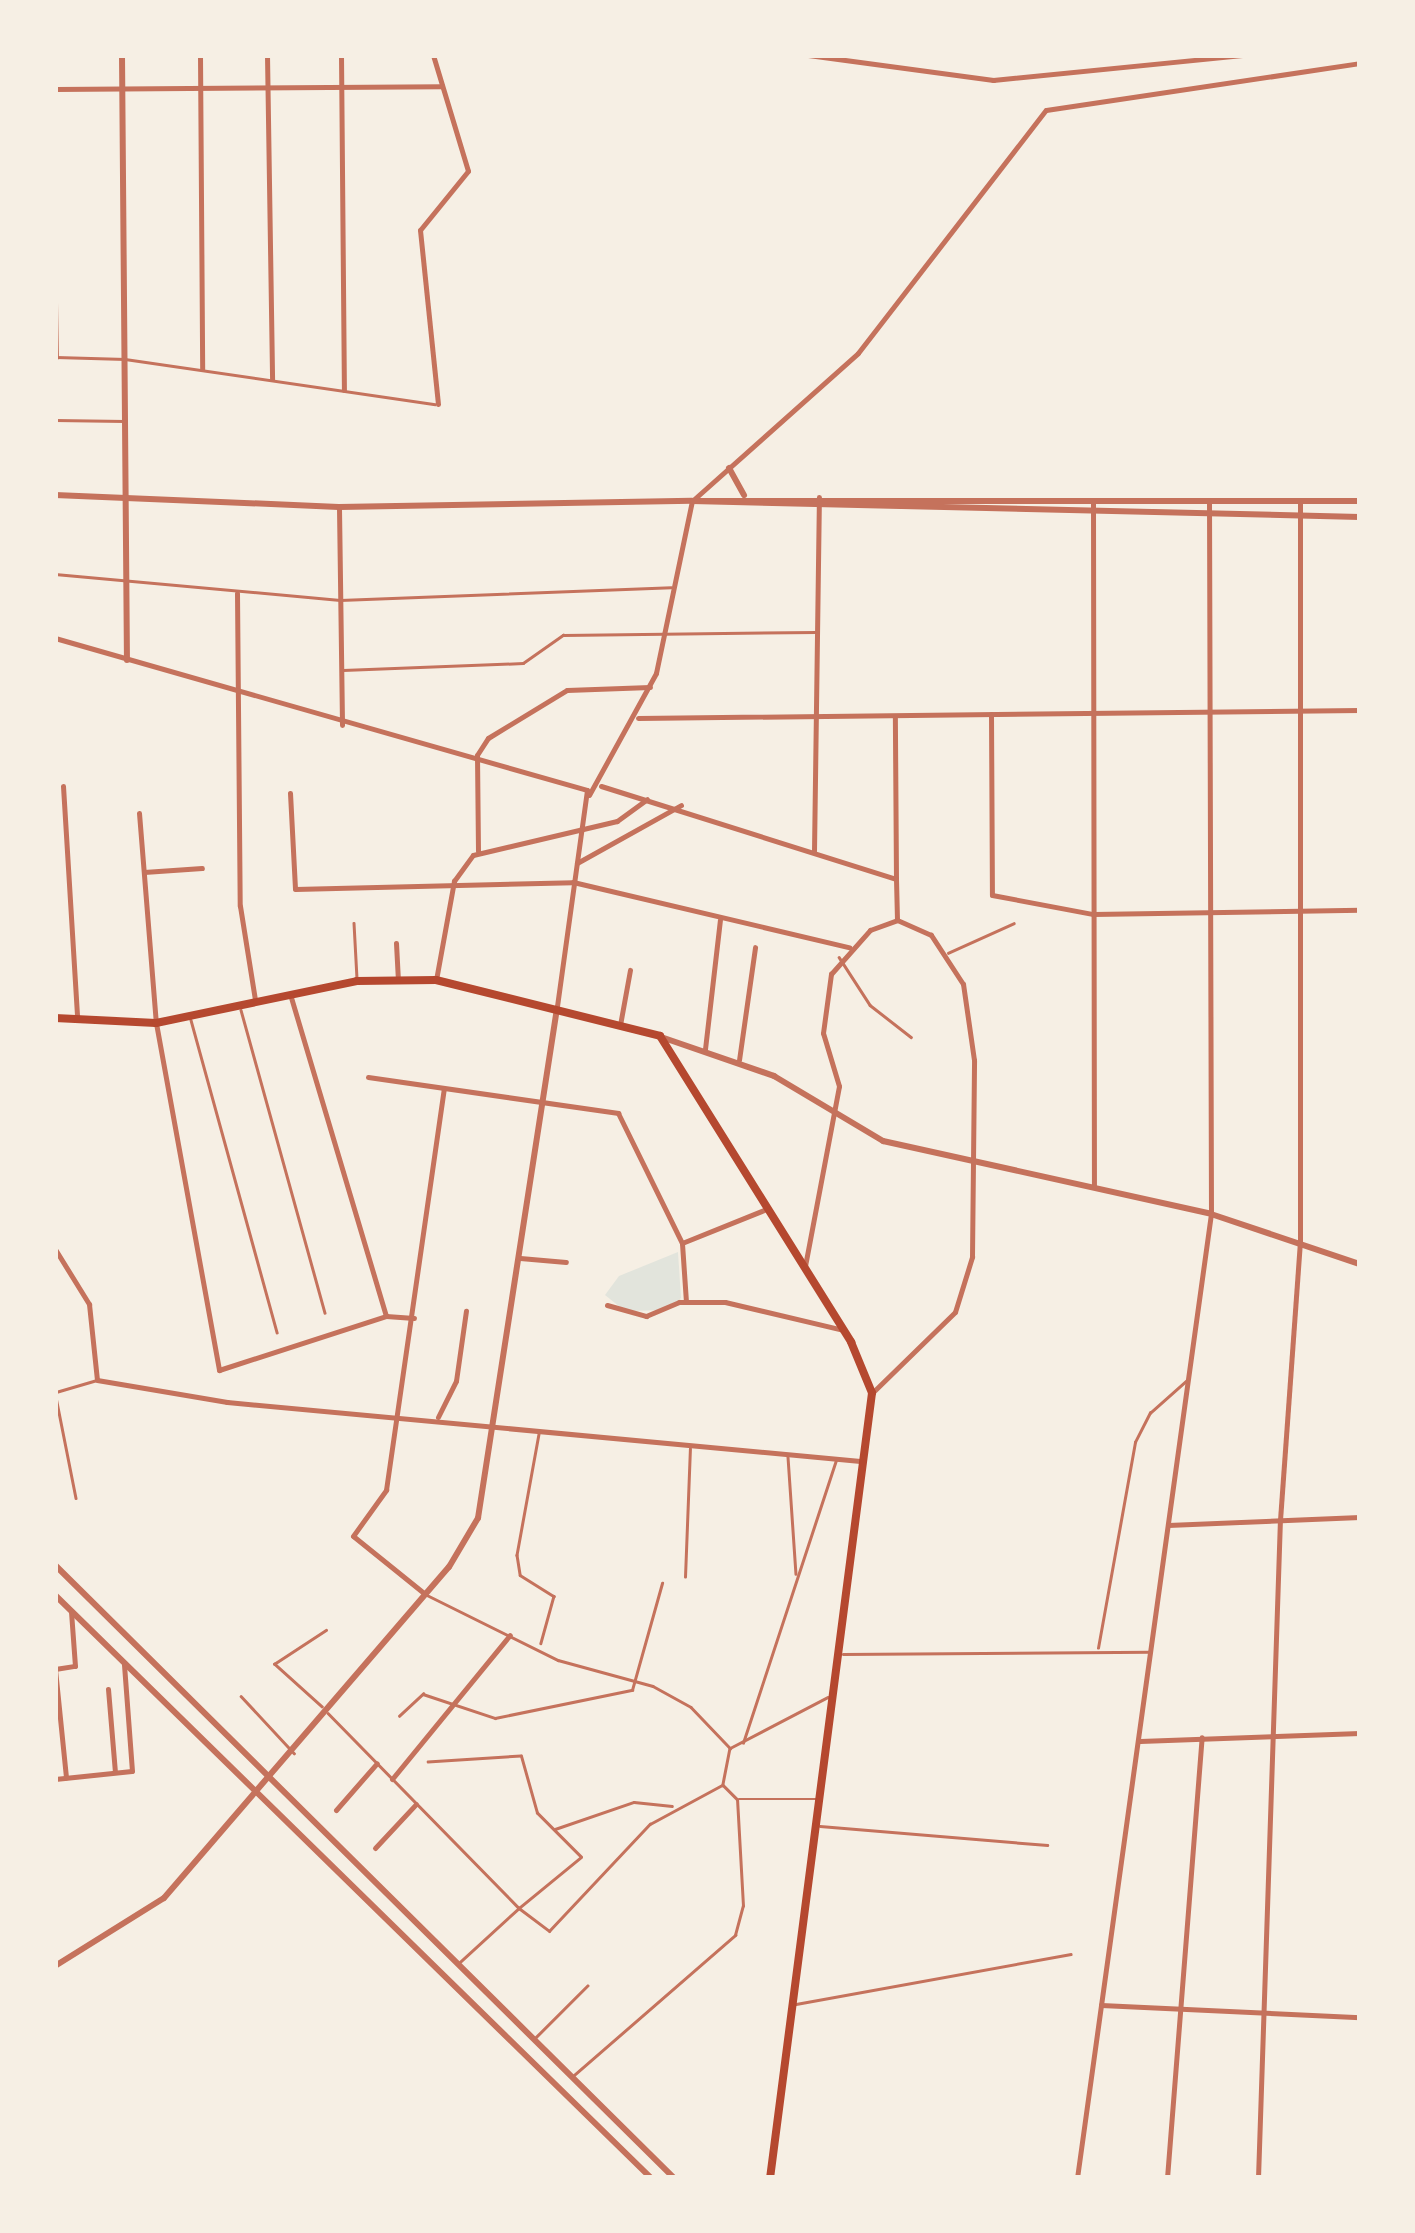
<!DOCTYPE html>
<style>
body{margin:0}
#map{position:relative;width:1415px;height:2233px;overflow:hidden;background:#f6efe4;font-family:"IBM Plex Sans",sans-serif}
div>[style]{position:absolute}
.green>*{inset:0;background:#e2e4dc}
.service>*{height:2.5px;margin:-1.25px;padding:0 1.25px;transform-origin:1.25px;border-radius:1.25px;background:#c5725c}
.minor>*{height:5px;margin:-2.5px;padding:0 2.5px;transform-origin:2.5px;border-radius:2.5px;background:#c5725c}
.tertiary>*{height:6px;margin:-3px;padding:0 3px;transform-origin:3px;border-radius:3px;background:#c5725c}
.secondary>*{height:8px;margin:-4px;padding:0 4px;transform-origin:4px;border-radius:4px;background:#b5482f}
span{translate:-50% -50%;white-space:nowrap;text-align:center;line-height:1.15;-webkit-text-stroke:9px #f6efe4;paint-order:stroke}
.frame{position:absolute;inset:0;border:58px solid #f6efe4;pointer-events:none}
</style>
<div id="map">
<div class="green">
<div style="clip-path:polygon(678px 1252px,681px 1298px,667px 1310px,625px 1311px,605px 1295px,619px 1276px)"></div>
</div>
<div class="service">
<div style="left:56px;top:357px;width:69px;rotate:1.7deg"></div>
<div style="left:125px;top:359px;width:313px;rotate:8.3deg"></div>
<div style="left:55px;top:420px;width:69px;rotate:0.8deg"></div>
<div style="left:55px;top:574px;width:286px;rotate:5.2deg"></div>
<div style="left:340px;top:600px;width:331px;rotate:-2.2deg"></div>
<div style="left:343px;top:670px;width:180px;rotate:-2.2deg"></div>
<div style="left:523px;top:663px;width:49px;rotate:-35deg"></div>
<div style="left:563px;top:635px;width:253px;rotate:-0.7deg"></div>
<div style="left:354px;top:923px;width:56px;rotate:86.9deg"></div>
<div style="left:948px;top:953px;width:72px;rotate:-24.4deg"></div>
<div style="left:839px;top:957px;width:57px;rotate:57.1deg"></div>
<div style="left:870px;top:1005px;width:52px;rotate:38deg"></div>
<div style="left:241px;top:1010px;width:314px;rotate:74.5deg"></div>
<div style="left:191px;top:1020px;width:324px;rotate:74.6deg"></div>
<div style="left:55px;top:1392px;width:108px;rotate:78.8deg"></div>
<div style="left:56px;top:1392px;width:43px;rotate:-16.3deg"></div>
<div style="left:539px;top:1434px;width:123px;rotate:100.3deg"></div>
<div style="left:517px;top:1555px;width:20px;rotate:81deg"></div>
<div style="left:520px;top:1575px;width:40px;rotate:32deg"></div>
<div style="left:554px;top:1596px;width:49px;rotate:105.5deg"></div>
<div style="left:788px;top:1457px;width:117px;rotate:86.1deg"></div>
<div style="left:685px;top:1577px;width:128px;rotate:-87.8deg"></div>
<div style="left:427px;top:1595px;width:146px;rotate:26.4deg"></div>
<div style="left:558px;top:1660px;width:98px;rotate:15.3deg"></div>
<div style="left:653px;top:1686px;width:43px;rotate:28.9deg"></div>
<div style="left:691px;top:1707px;width:57px;rotate:46.4deg"></div>
<div style="left:730px;top:1748px;width:38px;rotate:101deg"></div>
<div style="left:723px;top:1785px;width:20px;rotate:45deg"></div>
<div style="left:1098px;top:1648px;width:209px;rotate:-79.8deg"></div>
<div style="left:1135px;top:1442px;width:33px;rotate:-63deg"></div>
<div style="left:1150px;top:1413px;width:50px;rotate:-41.7deg"></div>
<div style="left:843px;top:1654px;width:307px;rotate:-0.4deg"></div>
<div style="left:241px;top:1696px;width:78px;rotate:47.1deg"></div>
<div style="left:322px;top:1707px;width:64px;rotate:-138.1deg"></div>
<div style="left:274px;top:1664px;width:62px;rotate:-33.2deg"></div>
<div style="left:328px;top:1713px;width:273px;rotate:45.6deg"></div>
<div style="left:519px;top:1908px;width:80px;rotate:-39.4deg"></div>
<div style="left:581px;top:1857px;width:62px;rotate:-135deg"></div>
<div style="left:537px;top:1813px;width:59px;rotate:-105.7deg"></div>
<div style="left:521px;top:1756px;width:93px;rotate:176.3deg"></div>
<div style="left:399px;top:1716px;width:33px;rotate:-43deg"></div>
<div style="left:423px;top:1694px;width:76px;rotate:18.4deg"></div>
<div style="left:495px;top:1718px;width:140px;rotate:-11.6deg"></div>
<div style="left:632px;top:1690px;width:111px;rotate:-74.3deg"></div>
<div style="left:743px;top:1743px;width:298px;rotate:-71.8deg"></div>
<div style="left:730px;top:1748px;width:110px;rotate:-27.5deg"></div>
<div style="left:739px;top:1799px;width:77px"></div>
<div style="left:820px;top:1826px;width:228px;rotate:4.8deg"></div>
<div style="left:555px;top:1829px;width:83px;rotate:-18.9deg"></div>
<div style="left:634px;top:1802px;width:38px;rotate:6deg"></div>
<div style="left:460px;top:1962px;width:80px;rotate:-42.5deg"></div>
<div style="left:519px;top:1908px;width:38px;rotate:37deg"></div>
<div style="left:549px;top:1931px;width:147px;rotate:-46.7deg"></div>
<div style="left:650px;top:1824px;width:82px;rotate:-28.4deg"></div>
<div style="left:796px;top:2004px;width:279px;rotate:-10.3deg"></div>
<div style="left:535px;top:2038px;width:74px;rotate:-45deg"></div>
<div style="left:573px;top:2076px;width:215px;rotate:-41deg"></div>
<div style="left:735px;top:1935px;width:30px;rotate:-75deg"></div>
<div style="left:743px;top:1906px;width:106px;rotate:-93.2deg"></div>
</div>
<div class="minor">
<div style="left:200px;top:55px;width:314px;rotate:89.6deg"></div>
<div style="left:267px;top:55px;width:324px;rotate:89.1deg"></div>
<div style="left:341px;top:55px;width:335px;rotate:89.5deg"></div>
<div style="left:433px;top:55px;width:121px;rotate:73.2deg"></div>
<div style="left:468px;top:171px;width:76px;rotate:129.1deg"></div>
<div style="left:420px;top:230px;width:175px;rotate:84.1deg"></div>
<div style="left:808px;top:55px;width:187px;rotate:7.7deg"></div>
<div style="left:993px;top:80px;width:253px;rotate:-5.7deg"></div>
<div style="left:55px;top:89px;width:387px;rotate:-0.4deg"></div>
<div style="left:55px;top:302px;width:55px;rotate:89deg"></div>
<div style="left:1093px;top:502px;width:685px;rotate:89.92deg"></div>
<div style="left:339px;top:508px;width:217px;rotate:89.2deg"></div>
<div style="left:237px;top:593px;width:313px;rotate:89.5deg"></div>
<div style="left:240px;top:906px;width:95px;rotate:80.9deg"></div>
<div style="left:55px;top:638px;width:553px;rotate:15.95deg"></div>
<div style="left:587px;top:790px;width:219px;rotate:97.9deg"></div>
<div style="left:991px;top:714px;width:181px;rotate:89.7deg"></div>
<div style="left:992px;top:895px;width:103px;rotate:10.7deg"></div>
<div style="left:1093px;top:914px;width:267px;rotate:-0.9deg"></div>
<div style="left:638px;top:718px;width:722px;rotate:-0.63deg"></div>
<div style="left:63px;top:786px;width:232px;rotate:86.5deg"></div>
<div style="left:601px;top:786px;width:309px;rotate:17.5deg"></div>
<div style="left:896px;top:879px;width:162px;rotate:-90.4deg"></div>
<div style="left:290px;top:793px;width:96px;rotate:87deg"></div>
<div style="left:295px;top:889px;width:278px;rotate:-1.4deg"></div>
<div style="left:573px;top:882px;width:284px;rotate:13.3deg"></div>
<div style="left:589px;top:795px;width:139px;rotate:-61.2deg"></div>
<div style="left:656px;top:673px;width:176px;rotate:-78.2deg"></div>
<div style="left:692px;top:501px;width:222px;rotate:-41.7deg"></div>
<div style="left:858px;top:353px;width:307px;rotate:-52.3deg"></div>
<div style="left:1046px;top:110px;width:317px;rotate:-8.5deg"></div>
<div style="left:139px;top:813px;width:211px;rotate:85.4deg"></div>
<div style="left:156px;top:1023px;width:353px;rotate:79.7deg"></div>
<div style="left:219px;top:1370px;width:176px;rotate:-17.9deg"></div>
<div style="left:386px;top:1316px;width:28px;rotate:4deg"></div>
<div style="left:478px;top:851px;width:96px;rotate:-90.6deg"></div>
<div style="left:477px;top:755px;width:20px;rotate:-57deg"></div>
<div style="left:488px;top:738px;width:92px;rotate:-31.3deg"></div>
<div style="left:567px;top:690px;width:83px;rotate:-2.1deg"></div>
<div style="left:814px;top:851px;width:354px;rotate:-89.2deg"></div>
<div style="left:577px;top:863px;width:119px;rotate:-29.1deg"></div>
<div style="left:144px;top:872px;width:58px;rotate:-3.9deg"></div>
<div style="left:896px;top:879px;width:41px;rotate:88.6deg"></div>
<div style="left:396px;top:943px;width:37px;rotate:87deg"></div>
<div style="left:436px;top:980px;width:101px;rotate:-79.7deg"></div>
<div style="left:454px;top:881px;width:32px;rotate:-54deg"></div>
<div style="left:473px;top:855px;width:148px;rotate:-13.3deg"></div>
<div style="left:617px;top:821px;width:37px;rotate:-36deg"></div>
<div style="left:290px;top:994px;width:336px;rotate:73.4deg"></div>
<div style="left:620px;top:1025px;width:56px;rotate:-79.7deg"></div>
<div style="left:705px;top:1049px;width:130px;rotate:-83.4deg"></div>
<div style="left:739px;top:1060px;width:114px;rotate:-81.9deg"></div>
<div style="left:368px;top:1077px;width:253px;rotate:8.2deg"></div>
<div style="left:618px;top:1113px;width:145px;rotate:63.8deg"></div>
<div style="left:55px;top:1249px;width:65px;rotate:58.3deg"></div>
<div style="left:89px;top:1304px;width:76px;rotate:84deg"></div>
<div style="left:97px;top:1380px;width:132px;rotate:9.6deg"></div>
<div style="left:227px;top:1402px;width:636px;rotate:5.32deg"></div>
<div style="left:520px;top:1258px;width:46px;rotate:5deg"></div>
<div style="left:805px;top:1266px;width:183px;rotate:-79.3deg"></div>
<div style="left:839px;top:1086px;width:55px;rotate:-106.8deg"></div>
<div style="left:823px;top:1033px;width:60px;rotate:-82.3deg"></div>
<div style="left:831px;top:974px;width:59px;rotate:-48.4deg"></div>
<div style="left:870px;top:930px;width:29px;rotate:-20deg"></div>
<div style="left:686px;top:1302px;width:59px;rotate:-93.9deg"></div>
<div style="left:682px;top:1243px;width:88px;rotate:-21.9deg"></div>
<div style="left:607px;top:1305px;width:41px;rotate:15.8deg"></div>
<div style="left:646px;top:1316px;width:36px;rotate:-23deg"></div>
<div style="left:679px;top:1302px;width:46px"></div>
<div style="left:725px;top:1302px;width:121px;rotate:13.3deg"></div>
<div style="left:872px;top:1393px;width:116px;rotate:-44.3deg"></div>
<div style="left:955px;top:1312px;width:58px;rotate:-72.8deg"></div>
<div style="left:972px;top:1257px;width:197px;rotate:-89.4deg"></div>
<div style="left:974px;top:1060px;width:77px;rotate:-98.2deg"></div>
<div style="left:963px;top:984px;width:59px;rotate:-123.1deg"></div>
<div style="left:931px;top:935px;width:37px;rotate:-156deg"></div>
<div style="left:438px;top:1417px;width:40px;rotate:-63.4deg"></div>
<div style="left:456px;top:1381px;width:71px;rotate:-81.9deg"></div>
<div style="left:1168px;top:1525px;width:192px;rotate:-2.4deg"></div>
<div style="left:425px;top:1594px;width:92px;rotate:-141.1deg"></div>
<div style="left:353px;top:1536px;width:57px;rotate:-54.3deg"></div>
<div style="left:386px;top:1490px;width:405px;rotate:-81.8deg"></div>
<div style="left:55px;top:1669px;width:109px;rotate:84.2deg"></div>
<div style="left:55px;top:1669px;width:20px;rotate:-9deg"></div>
<div style="left:75px;top:1666px;width:55px;rotate:-94.2deg"></div>
<div style="left:108px;top:1689px;width:83px;rotate:85.2deg"></div>
<div style="left:1140px;top:1741px;width:220px;rotate:-2.1deg"></div>
<div style="left:55px;top:1779px;width:77px;rotate:-5.9deg"></div>
<div style="left:132px;top:1771px;width:107px;rotate:-94.3deg"></div>
<div style="left:392px;top:1779px;width:186px;rotate:-50.7deg"></div>
<div style="left:336px;top:1810px;width:62px;rotate:-48.9deg"></div>
<div style="left:375px;top:1848px;width:60px;rotate:-47deg"></div>
<div style="left:1101px;top:2005px;width:259px;rotate:2.7deg"></div>
<div style="left:1077px;top:2178px;width:973px;rotate:-82.09deg"></div>
<div style="left:1211px;top:1214px;width:712px;rotate:-90.16deg"></div>
<div style="left:1167px;top:2178px;width:442px;rotate:-85.5deg"></div>
<div style="left:1258px;top:2178px;width:658px;rotate:-88.09deg"></div>
<div style="left:1280px;top:1520px;width:277px;rotate:-85.9deg"></div>
<div style="left:1300px;top:1244px;width:743px;rotate:-90deg"></div>
</div>
<div class="tertiary">
<div style="left:122px;top:55px;width:605px;rotate:89.53deg"></div>
<div style="left:729px;top:468px;width:31px;rotate:61deg"></div>
<div style="left:55px;top:495px;width:284px;rotate:2.4deg"></div>
<div style="left:339px;top:507px;width:353px;rotate:-1deg"></div>
<div style="left:692px;top:501px;width:668px;rotate:1.37deg"></div>
<div style="left:693px;top:501px;width:667px"></div>
<div style="left:661px;top:1037px;width:120px;rotate:19deg"></div>
<div style="left:774px;top:1076px;width:127px;rotate:30.8deg"></div>
<div style="left:883px;top:1141px;width:336px;rotate:12.5deg"></div>
<div style="left:1211px;top:1214px;width:157px;rotate:18.6deg"></div>
<div style="left:55px;top:1565px;width:871px;rotate:44.72deg"></div>
<div style="left:55px;top:1595px;width:834px;rotate:44.37deg"></div>
<div style="left:55px;top:1966px;width:128px;rotate:-32deg"></div>
<div style="left:164px;top:1898px;width:437px;rotate:-49.3deg"></div>
<div style="left:449px;top:1567px;width:57px;rotate:-59.4deg"></div>
<div style="left:478px;top:1518px;width:516px;rotate:-81.19deg"></div>
</div>
<div class="secondary">
<div style="left:55px;top:1018px;width:101px;rotate:2.8deg"></div>
<div style="left:156px;top:1023px;width:205px;rotate:-11.8deg"></div>
<div style="left:357px;top:981px;width:79px;rotate:-0.7deg"></div>
<div style="left:436px;top:980px;width:231px;rotate:14deg"></div>
<div style="left:660px;top:1036px;width:361px;rotate:58deg"></div>
<div style="left:851px;top:1342px;width:55px;rotate:67.6deg"></div>
<div style="left:872px;top:1393px;width:792px;rotate:97.4deg"></div>
</div>
<div class="frame"></div>
</div>
